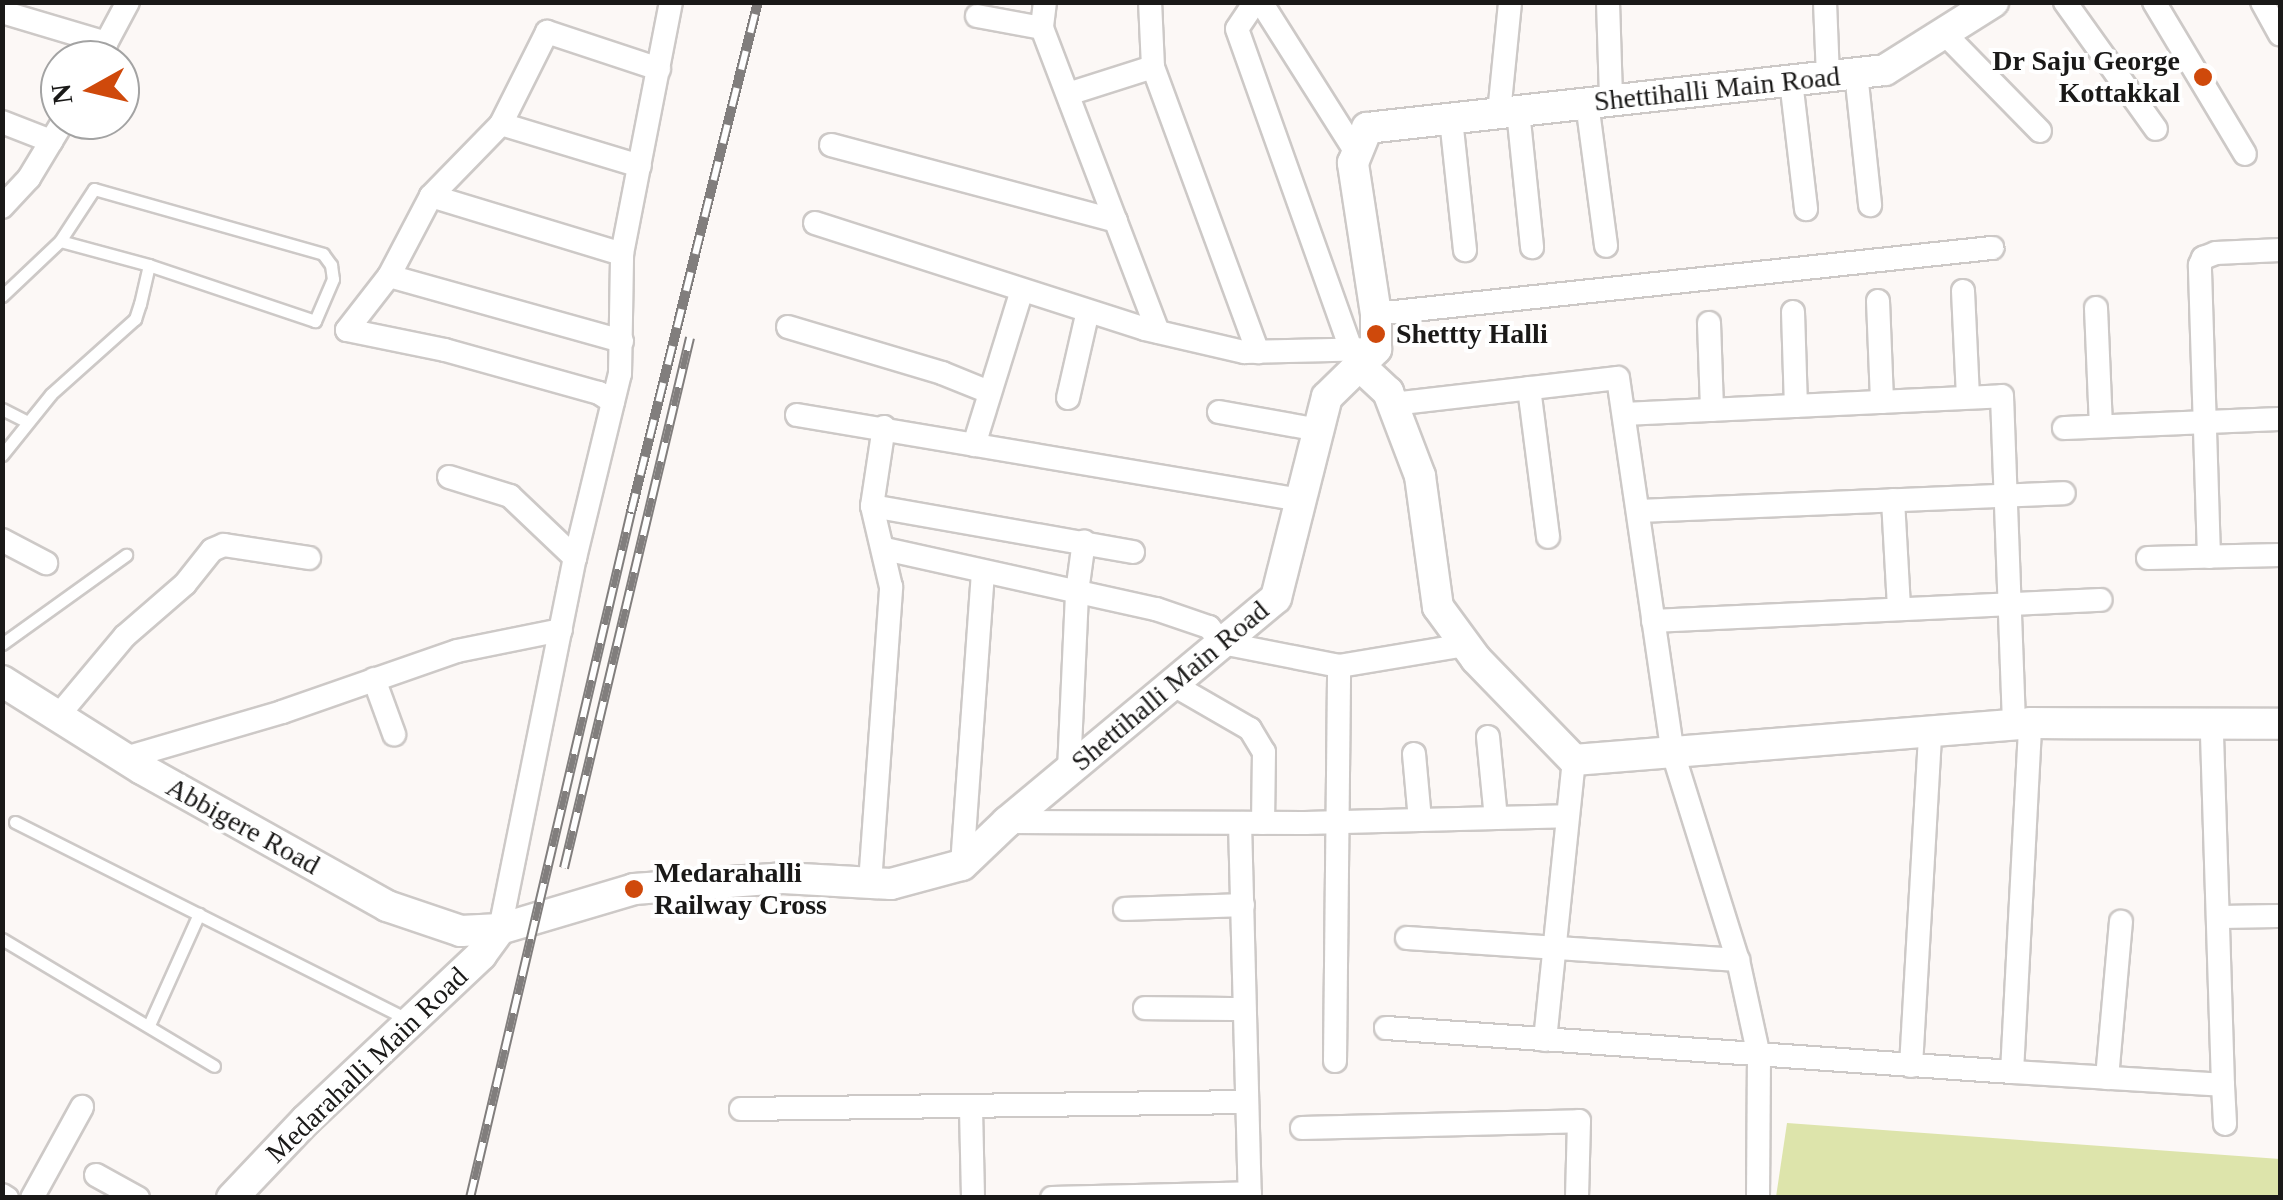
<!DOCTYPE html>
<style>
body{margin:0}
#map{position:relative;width:2283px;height:1200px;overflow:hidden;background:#fcf8f6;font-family:Georgia,serif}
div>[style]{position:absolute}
.green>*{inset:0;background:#dde4ab}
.roads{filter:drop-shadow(2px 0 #cdc9c7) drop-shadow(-2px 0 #cdc9c7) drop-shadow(0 2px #cdc9c7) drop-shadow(0 -2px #cdc9c7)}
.lane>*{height:11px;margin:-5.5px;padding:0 5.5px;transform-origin:5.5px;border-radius:5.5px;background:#fff}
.street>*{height:22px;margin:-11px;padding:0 11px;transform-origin:11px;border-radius:11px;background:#fff}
.secondary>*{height:30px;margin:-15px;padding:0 15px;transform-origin:15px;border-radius:15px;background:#fff}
.rail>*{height:10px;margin-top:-5px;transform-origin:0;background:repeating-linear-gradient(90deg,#fff 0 19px,#817e7d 0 38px);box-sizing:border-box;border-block:2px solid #817e7d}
.dots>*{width:28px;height:28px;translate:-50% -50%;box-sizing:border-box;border:5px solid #fff;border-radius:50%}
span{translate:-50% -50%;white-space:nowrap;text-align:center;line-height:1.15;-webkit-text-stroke:8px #fff;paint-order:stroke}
.poi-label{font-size:28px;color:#1a1918;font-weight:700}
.right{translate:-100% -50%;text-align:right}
.left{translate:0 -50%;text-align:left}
.street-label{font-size:28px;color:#1a1918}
.frame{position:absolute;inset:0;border:5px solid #1a1918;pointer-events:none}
.north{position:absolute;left:40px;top:40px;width:100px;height:100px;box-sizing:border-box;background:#fff;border:2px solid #a3a3a3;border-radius:50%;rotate:262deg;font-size:28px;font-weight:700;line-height:40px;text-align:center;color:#1a1918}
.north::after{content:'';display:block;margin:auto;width:35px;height:45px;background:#cf490b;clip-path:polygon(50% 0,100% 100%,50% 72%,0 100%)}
</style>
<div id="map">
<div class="green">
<div style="clip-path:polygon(1787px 1123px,2280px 1159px,2280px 1197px,1776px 1197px)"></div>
</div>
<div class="roads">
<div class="lane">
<div style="left:2px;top:296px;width:80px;rotate:-43.5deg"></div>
<div style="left:60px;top:241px;width:62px;rotate:-56.8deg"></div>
<div style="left:94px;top:189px;width:238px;rotate:15.8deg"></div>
<div style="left:323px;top:254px;width:14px;rotate:54deg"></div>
<div style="left:331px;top:265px;width:14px;rotate:82deg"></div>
<div style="left:333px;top:279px;width:46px;rotate:113.2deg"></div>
<div style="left:315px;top:321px;width:175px;rotate:-161.4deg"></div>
<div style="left:2px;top:409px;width:28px;rotate:27deg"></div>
<div style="left:2px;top:455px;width:78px;rotate:-51.2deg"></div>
<div style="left:51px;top:394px;width:113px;rotate:-41.8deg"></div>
<div style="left:135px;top:319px;width:16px;rotate:-72deg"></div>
<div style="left:140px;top:304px;width:40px;rotate:-77deg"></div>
<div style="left:149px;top:265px;width:92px;rotate:-164.9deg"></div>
<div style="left:2px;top:644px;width:153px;rotate:-35.7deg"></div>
<div style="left:15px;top:822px;width:440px;rotate:26.7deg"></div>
<div style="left:2px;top:939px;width:247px;rotate:30.9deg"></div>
<div style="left:149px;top:1025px;width:122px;rotate:-65.8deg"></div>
</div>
<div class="street">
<div style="left:1045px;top:2px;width:26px;rotate:97deg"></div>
<div style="left:1042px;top:28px;width:325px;rotate:69.1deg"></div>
<div style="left:1255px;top:2px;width:32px;rotate:124deg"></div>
<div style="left:1237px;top:29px;width:340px;rotate:70.4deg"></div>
<div style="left:1261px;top:2px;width:180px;rotate:57.7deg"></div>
<div style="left:1608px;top:2px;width:98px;rotate:88.2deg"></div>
<div style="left:1825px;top:2px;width:75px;rotate:87.7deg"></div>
<div style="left:2065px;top:2px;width:156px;rotate:54.4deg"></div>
<div style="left:2154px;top:2px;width:177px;rotate:59.1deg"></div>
<div style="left:2262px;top:2px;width:37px;rotate:61deg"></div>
<div style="left:2px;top:12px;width:109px;rotate:16.6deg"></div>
<div style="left:977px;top:16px;width:66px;rotate:10.5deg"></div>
<div style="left:1944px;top:33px;width:137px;rotate:45.6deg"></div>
<div style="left:97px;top:60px;width:66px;rotate:-61.9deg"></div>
<div style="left:1153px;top:67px;width:304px;rotate:69.8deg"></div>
<div style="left:1856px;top:73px;width:133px;rotate:83.9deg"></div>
<div style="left:1791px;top:81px;width:129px;rotate:83.3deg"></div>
<div style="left:1068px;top:94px;width:89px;rotate:-17.6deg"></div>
<div style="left:1153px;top:67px;width:65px;rotate:-92.6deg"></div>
<div style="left:1587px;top:103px;width:144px;rotate:82.4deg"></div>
<div style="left:1518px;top:111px;width:137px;rotate:84.1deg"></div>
<div style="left:1499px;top:113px;width:112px;rotate:-84.3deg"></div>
<div style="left:1451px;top:119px;width:132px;rotate:83.9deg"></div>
<div style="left:2px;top:122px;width:53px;rotate:21.2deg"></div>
<div style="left:501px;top:124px;width:145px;rotate:16.8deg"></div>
<div style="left:831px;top:145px;width:295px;rotate:14.9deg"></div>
<div style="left:431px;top:196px;width:200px;rotate:16.9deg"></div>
<div style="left:2px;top:207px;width:40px;rotate:-47deg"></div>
<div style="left:29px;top:178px;width:68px;rotate:-58.9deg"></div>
<div style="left:815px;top:223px;width:347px;rotate:17.8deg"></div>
<div style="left:1145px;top:329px;width:102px;rotate:13.1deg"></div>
<div style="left:1244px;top:352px;width:132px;rotate:-1.3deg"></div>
<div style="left:389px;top:276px;width:242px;rotate:15.6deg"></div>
<div style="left:1963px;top:291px;width:106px;rotate:87.3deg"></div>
<div style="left:1878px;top:301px;width:101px;rotate:87.7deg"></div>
<div style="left:2096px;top:308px;width:118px;rotate:87.6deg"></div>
<div style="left:1793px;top:312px;width:94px;rotate:88.2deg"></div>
<div style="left:1376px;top:314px;width:620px;rotate:-6.12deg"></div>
<div style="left:1709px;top:323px;width:87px;rotate:88deg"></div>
<div style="left:788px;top:327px;width:161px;rotate:16.6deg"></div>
<div style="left:942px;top:373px;width:51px;rotate:22deg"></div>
<div style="left:1529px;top:388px;width:150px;rotate:82.7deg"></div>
<div style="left:1068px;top:398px;width:89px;rotate:-77.1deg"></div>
<div style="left:613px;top:402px;width:17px;rotate:-147deg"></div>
<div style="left:599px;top:393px;width:160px;rotate:-164.4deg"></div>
<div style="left:445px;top:350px;width:100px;rotate:-168.5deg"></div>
<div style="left:347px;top:330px;width:68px;rotate:-52.1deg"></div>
<div style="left:389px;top:276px;width:90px;rotate:-62.3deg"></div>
<div style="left:431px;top:196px;width:100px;rotate:-45.8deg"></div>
<div style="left:501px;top:124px;width:103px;rotate:-63.4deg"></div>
<div style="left:547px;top:32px;width:118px;rotate:18.3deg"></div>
<div style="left:1393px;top:404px;width:226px;rotate:-6.6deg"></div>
<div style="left:1618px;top:378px;width:376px;rotate:81.7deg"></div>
<div style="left:1672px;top:750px;width:220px;rotate:72.6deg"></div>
<div style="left:1738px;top:960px;width:98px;rotate:77.7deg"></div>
<div style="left:1759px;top:1056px;width:142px;rotate:90.4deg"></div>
<div style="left:1219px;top:412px;width:102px;rotate:10.2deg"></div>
<div style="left:1624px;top:414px;width:378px;rotate:-2.7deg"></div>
<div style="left:2002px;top:396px;width:329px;rotate:87.9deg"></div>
<div style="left:797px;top:415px;width:511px;rotate:9.57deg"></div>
<div style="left:2064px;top:428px;width:216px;rotate:-2.4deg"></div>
<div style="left:974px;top:445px;width:162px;rotate:-72.8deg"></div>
<div style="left:449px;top:477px;width:64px;rotate:17.3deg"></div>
<div style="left:510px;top:496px;width:90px;rotate:43.6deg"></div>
<div style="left:575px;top:558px;width:189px;rotate:-76.3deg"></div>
<div style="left:620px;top:374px;width:120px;rotate:-89deg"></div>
<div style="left:622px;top:254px;width:257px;rotate:-79deg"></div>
<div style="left:1893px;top:500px;width:108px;rotate:86.8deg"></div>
<div style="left:872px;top:506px;width:265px;rotate:10deg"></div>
<div style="left:1638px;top:511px;width:426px;rotate:-2.4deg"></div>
<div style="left:2px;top:540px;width:50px;rotate:27.6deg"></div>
<div style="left:885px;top:549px;width:278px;rotate:12.5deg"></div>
<div style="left:1156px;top:609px;width:56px;rotate:18.8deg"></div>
<div style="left:1209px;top:627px;width:21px;rotate:51deg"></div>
<div style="left:1222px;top:643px;width:119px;rotate:11.1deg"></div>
<div style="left:2209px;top:557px;width:292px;rotate:-91.8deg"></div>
<div style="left:2200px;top:265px;width:8px;rotate:-67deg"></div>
<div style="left:2203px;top:258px;width:14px;rotate:-21deg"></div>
<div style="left:2216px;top:253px;width:64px;rotate:-2.7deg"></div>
<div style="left:2148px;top:558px;width:132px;rotate:-1.3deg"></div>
<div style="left:1653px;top:621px;width:448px;rotate:-2.7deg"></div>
<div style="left:374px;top:679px;width:59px;rotate:70deg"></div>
<div style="left:1172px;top:684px;width:90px;rotate:30deg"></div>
<div style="left:1250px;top:729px;width:27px;rotate:59deg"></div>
<div style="left:1264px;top:752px;width:71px;rotate:90.8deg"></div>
<div style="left:58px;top:716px;width:104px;rotate:-50.1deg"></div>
<div style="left:125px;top:636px;width:79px;rotate:-40.9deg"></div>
<div style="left:185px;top:584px;width:43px;rotate:-51.5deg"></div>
<div style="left:212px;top:550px;width:13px;rotate:-23deg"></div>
<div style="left:224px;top:545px;width:86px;rotate:8.7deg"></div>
<div style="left:1488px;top:737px;width:81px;rotate:84.4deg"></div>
<div style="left:1414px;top:754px;width:66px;rotate:84.8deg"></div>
<div style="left:125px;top:758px;width:164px;rotate:-16.3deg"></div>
<div style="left:282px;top:712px;width:185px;rotate:-19.2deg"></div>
<div style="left:457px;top:651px;width:106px;rotate:-11.4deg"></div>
<div style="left:1069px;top:770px;width:178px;rotate:-87.4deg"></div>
<div style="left:1077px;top:592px;width:51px;rotate:-82.2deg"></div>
<div style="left:1007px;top:822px;width:298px;rotate:0.2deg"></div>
<div style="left:1305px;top:823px;width:262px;rotate:-1.5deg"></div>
<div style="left:1240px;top:823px;width:375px;rotate:88.5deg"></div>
<div style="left:962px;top:865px;width:293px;rotate:-85.9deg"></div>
<div style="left:870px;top:883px;width:297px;rotate:-85.9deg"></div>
<div style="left:891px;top:587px;width:83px;rotate:-103.2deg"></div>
<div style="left:872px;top:506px;width:80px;rotate:-81.4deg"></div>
<div style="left:1125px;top:909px;width:118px;rotate:-1.9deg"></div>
<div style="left:2218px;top:917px;width:62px;rotate:-0.9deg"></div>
<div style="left:500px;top:929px;width:379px;rotate:-78.6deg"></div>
<div style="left:1407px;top:938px;width:332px;rotate:3.8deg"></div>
<div style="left:1145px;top:1008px;width:99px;rotate:0.6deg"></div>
<div style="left:1386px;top:1028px;width:628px;rotate:4.02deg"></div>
<div style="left:2012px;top:1072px;width:349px;rotate:-87deg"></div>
<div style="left:1545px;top:1040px;width:281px;rotate:-84.1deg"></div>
<div style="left:1335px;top:1061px;width:395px;rotate:-89.4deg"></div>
<div style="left:1339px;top:666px;width:128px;rotate:-9.5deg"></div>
<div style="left:1911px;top:1066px;width:333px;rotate:-86.7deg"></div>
<div style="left:2012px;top:1072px;width:211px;rotate:3.5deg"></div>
<div style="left:2223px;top:1085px;width:359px;rotate:-91.8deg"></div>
<div style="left:2107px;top:1078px;width:157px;rotate:-84.9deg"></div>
<div style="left:2223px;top:1085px;width:39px;rotate:87deg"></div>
<div style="left:741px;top:1109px;width:505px;rotate:-0.79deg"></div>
<div style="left:971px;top:1109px;width:89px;rotate:88.7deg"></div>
<div style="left:1302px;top:1128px;width:277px;rotate:-1.4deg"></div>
<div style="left:1579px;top:1121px;width:77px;rotate:91.5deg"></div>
<div style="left:96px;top:1175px;width:48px;rotate:28.7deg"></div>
<div style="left:2px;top:1195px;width:6px;rotate:31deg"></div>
<div style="left:32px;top:1198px;width:104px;rotate:-61.2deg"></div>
<div style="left:1052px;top:1198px;width:198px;rotate:-1.4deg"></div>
</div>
<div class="secondary">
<div style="left:1359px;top:365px;width:40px;rotate:43deg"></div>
<div style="left:1388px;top:392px;width:90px;rotate:69.1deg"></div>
<div style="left:1420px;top:476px;width:132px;rotate:82.2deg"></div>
<div style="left:1438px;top:607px;width:64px;rotate:53.8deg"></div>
<div style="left:1476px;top:659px;width:141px;rotate:45.9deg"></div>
<div style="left:1574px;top:760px;width:457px;rotate:-4.6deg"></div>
<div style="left:2030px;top:723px;width:250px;rotate:0.2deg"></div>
<div style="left:2px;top:681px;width:165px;rotate:32.2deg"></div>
<div style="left:142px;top:769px;width:281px;rotate:29.2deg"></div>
<div style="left:387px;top:906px;width:78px;rotate:18.7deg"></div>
<div style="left:461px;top:931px;width:39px;rotate:-3deg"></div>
<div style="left:500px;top:929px;width:140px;rotate:-16.6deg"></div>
<div style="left:634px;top:889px;width:149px;rotate:-4.2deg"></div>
<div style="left:783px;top:878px;width:108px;rotate:3.2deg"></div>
<div style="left:891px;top:884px;width:73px;rotate:-15deg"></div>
<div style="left:962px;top:865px;width:62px;rotate:-43.7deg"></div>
<div style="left:1007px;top:822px;width:350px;rotate:-39.8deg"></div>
<div style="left:1276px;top:598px;width:207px;rotate:-75.8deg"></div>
<div style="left:1327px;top:397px;width:69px;rotate:-44.4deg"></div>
<div style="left:1376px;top:349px;width:35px;rotate:-90deg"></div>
<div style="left:1376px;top:314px;width:153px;rotate:-98.7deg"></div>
<div style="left:1353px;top:163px;width:38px;rotate:-68deg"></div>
<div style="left:1367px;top:128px;width:521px;rotate:-6.39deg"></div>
<div style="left:1885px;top:70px;width:128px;rotate:-32.2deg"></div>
<div style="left:232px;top:1198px;width:108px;rotate:-46.5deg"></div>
<div style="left:306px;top:1120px;width:241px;rotate:-43.3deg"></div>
<div style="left:481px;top:955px;width:32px;rotate:-54deg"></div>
</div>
</div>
<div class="rail">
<div style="left:564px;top:868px;width:545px;rotate:-76.63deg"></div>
<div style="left:470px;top:1198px;width:705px;rotate:-76.79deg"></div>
<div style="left:631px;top:512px;width:526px;rotate:-76.02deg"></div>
</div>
<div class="dots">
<div style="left:2203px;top:77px;background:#cf490b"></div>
<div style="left:1376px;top:334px;background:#cf490b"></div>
<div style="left:634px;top:889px;background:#cf490b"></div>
</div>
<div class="poi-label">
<span class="right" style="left:2180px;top:77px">Dr Saju George<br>Kottakkal</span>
<span class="left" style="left:1396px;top:334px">Shettty Halli</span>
<span class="left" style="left:654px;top:889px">Medarahalli<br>Railway Cross</span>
</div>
<div class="street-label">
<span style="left:1717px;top:89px;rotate:-6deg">Shettihalli Main Road</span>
<span style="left:1170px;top:686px;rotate:-40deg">Shettihalli Main Road</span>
<span style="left:243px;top:826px;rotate:29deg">Abbigere Road</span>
<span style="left:367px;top:1065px;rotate:-44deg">Medarahalli Main Road</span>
</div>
<div class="frame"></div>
<div class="north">N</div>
</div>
